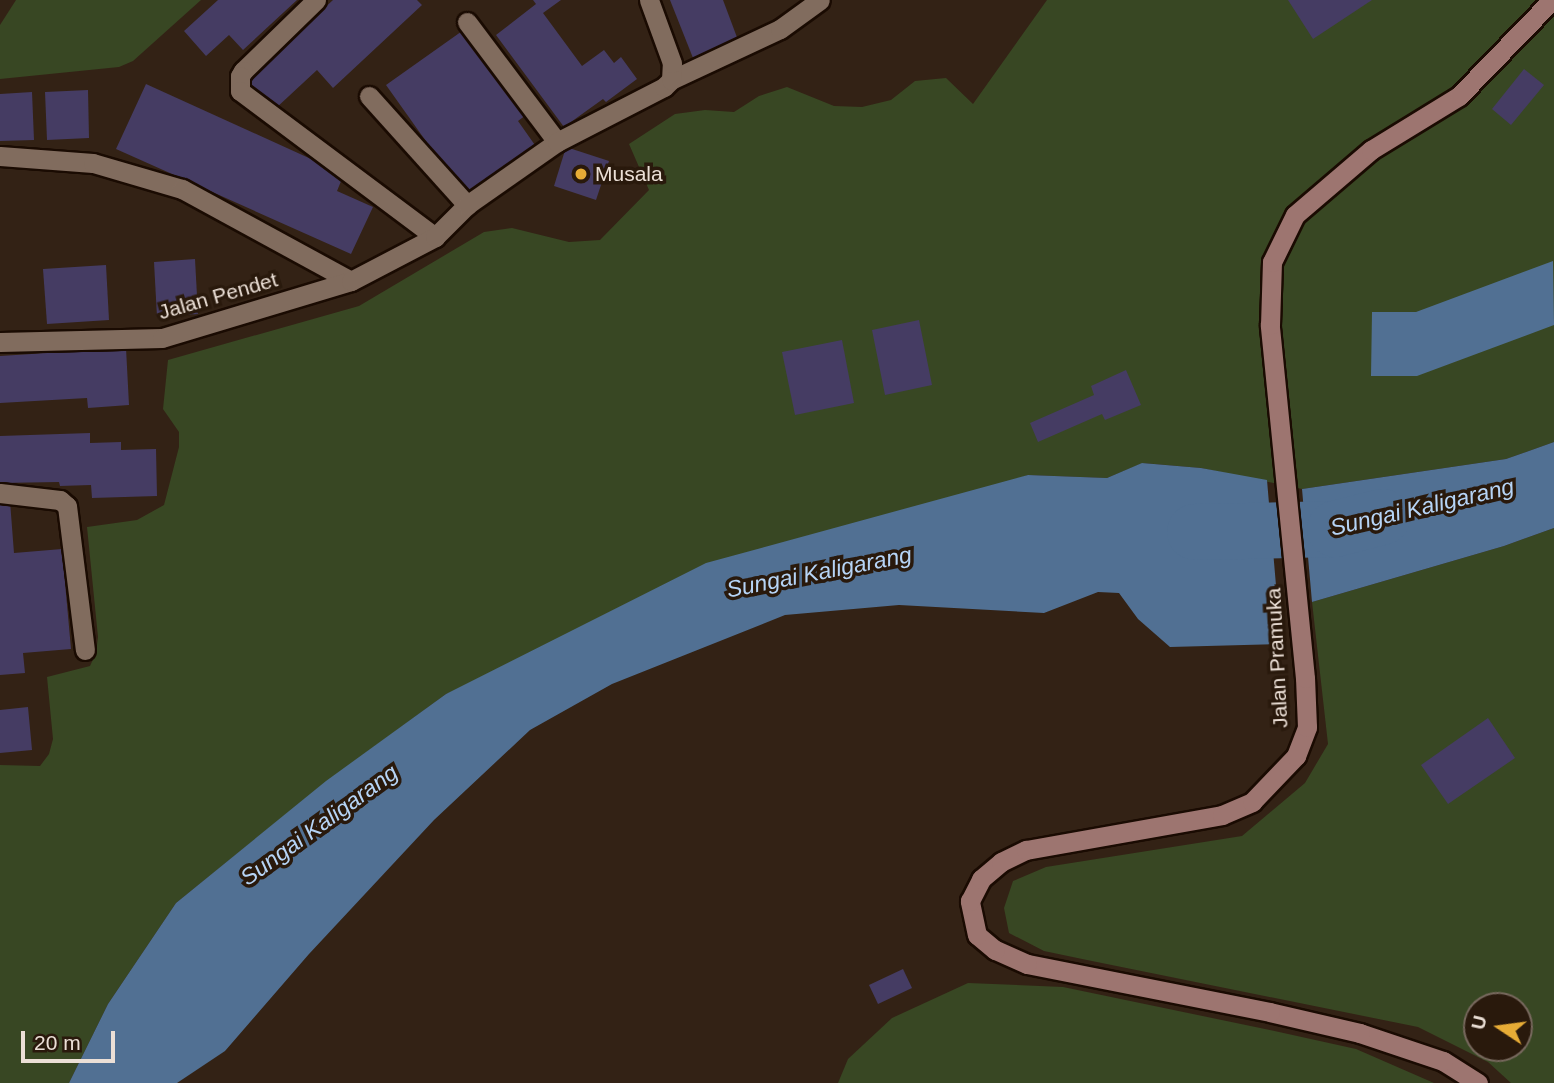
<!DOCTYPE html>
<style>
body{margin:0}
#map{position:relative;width:1554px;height:1083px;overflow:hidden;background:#332215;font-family:Arial,sans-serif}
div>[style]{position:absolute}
.green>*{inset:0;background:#384723}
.water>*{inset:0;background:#517093}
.river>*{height:56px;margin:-28px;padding:0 28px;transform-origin:28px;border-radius:28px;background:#517093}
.building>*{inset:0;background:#453c63}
.roads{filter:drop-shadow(2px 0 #1a0b02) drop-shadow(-2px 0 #1a0b02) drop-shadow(0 2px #1a0b02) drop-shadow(0 -2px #1a0b02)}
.minor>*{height:19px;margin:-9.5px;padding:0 9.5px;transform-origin:9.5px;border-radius:9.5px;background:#816c5e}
.secondary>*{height:19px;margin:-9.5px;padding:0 9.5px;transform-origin:9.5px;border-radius:9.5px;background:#9d7570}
.dots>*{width:19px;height:19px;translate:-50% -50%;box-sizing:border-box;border:4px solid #29190c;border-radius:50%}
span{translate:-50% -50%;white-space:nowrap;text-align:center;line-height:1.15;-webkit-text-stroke:7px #29190c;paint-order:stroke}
.poi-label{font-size:21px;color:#ebdfd6}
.left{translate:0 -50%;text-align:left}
.street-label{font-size:21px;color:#ebdfd6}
.water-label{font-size:23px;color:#b6d4f6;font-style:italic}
.north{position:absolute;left:1463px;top:992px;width:70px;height:70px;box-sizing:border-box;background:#29190c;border:2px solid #77685d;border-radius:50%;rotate:283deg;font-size:19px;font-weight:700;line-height:28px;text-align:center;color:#ebdfd6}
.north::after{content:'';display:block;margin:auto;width:24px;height:32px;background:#e7ac36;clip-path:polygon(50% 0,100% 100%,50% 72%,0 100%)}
.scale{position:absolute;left:21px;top:1031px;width:94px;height:32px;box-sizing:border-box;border:4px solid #ebdfd6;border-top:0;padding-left:9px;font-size:21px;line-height:24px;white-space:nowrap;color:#ebdfd6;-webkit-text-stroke:5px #29190c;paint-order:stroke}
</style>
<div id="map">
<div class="green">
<div style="clip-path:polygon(16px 0,201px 0,133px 61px,119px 67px,0 79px,0 25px)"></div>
<div style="clip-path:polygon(1047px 0,1554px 0,1554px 442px,1506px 459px,1302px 489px,1201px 468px,1143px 463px,1107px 478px,1028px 475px,446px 694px,326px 782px,176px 903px,108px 1004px,69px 1083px,0 1083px,0 765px,40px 766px,49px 754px,53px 739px,47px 677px,90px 666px,96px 653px,98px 637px,87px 527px,137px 520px,164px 505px,179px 447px,179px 432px,163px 409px,168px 360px,359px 306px,484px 232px,512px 228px,569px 242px,600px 240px,649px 190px,629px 144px,675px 114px,705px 110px,734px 112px,759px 96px,787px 87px,834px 106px,862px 107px,891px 100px,915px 81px,946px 78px,973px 104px)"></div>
<div style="clip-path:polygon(evenodd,1554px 528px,1554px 1083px,1511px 1083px,1488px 1062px,1418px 1027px,1087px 960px,1044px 951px,1009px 933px,1004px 908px,1013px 881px,1046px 867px,1242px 836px,1305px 783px,1328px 744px,1312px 602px,1504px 546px,1554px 528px,1477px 1006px,1519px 1006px,1519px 1048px,1477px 1048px,1477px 1006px)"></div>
<div style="clip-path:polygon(968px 983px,1063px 987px,1265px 1029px,1356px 1049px,1434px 1083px,838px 1083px,848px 1059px,892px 1018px)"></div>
</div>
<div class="water">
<div style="clip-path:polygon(1553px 261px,1554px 325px,1417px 376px,1371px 376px,1372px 312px,1416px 312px)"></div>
<div style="clip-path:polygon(1554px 442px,1554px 528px,1504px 546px,1312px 602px,1302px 489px,1506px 459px)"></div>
<div style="clip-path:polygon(1142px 463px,1201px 468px,1267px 480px,1281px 644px,1170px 647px,1138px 619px,1119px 593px,1098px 592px,1044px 613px,899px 605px,785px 615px,612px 684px,530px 730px,434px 820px,309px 954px,225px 1051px,177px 1083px,69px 1083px,108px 1004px,176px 903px,326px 781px,446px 694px,706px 563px,1028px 475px,1107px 478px)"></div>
</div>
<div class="river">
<div style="left:1195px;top:532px;width:140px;rotate:-1.2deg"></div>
<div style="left:1335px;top:529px;width:49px;rotate:-14.3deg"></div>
</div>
<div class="building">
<div style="clip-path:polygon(218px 0,297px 0,243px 50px,229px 35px,206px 56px,184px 31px)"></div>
<div style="clip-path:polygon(333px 0,417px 0,422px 5px,333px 88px,317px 70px,275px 109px,247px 80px)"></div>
<div style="clip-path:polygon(533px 0,561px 0,543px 13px,582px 66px,604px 50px,614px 63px,621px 57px,637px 79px,606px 102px,603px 99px,564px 127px,496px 35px,536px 4px)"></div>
<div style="clip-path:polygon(670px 0,723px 0,738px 40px,693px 58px)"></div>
<div style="clip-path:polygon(1288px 0,1372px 0,1313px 39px)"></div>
<div style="clip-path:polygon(465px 29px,526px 115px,518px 121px,537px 148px,467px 199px,386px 85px)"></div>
<div style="clip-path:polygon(1524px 69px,1544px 85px,1511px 125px,1492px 109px)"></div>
<div style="clip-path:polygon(146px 84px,344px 174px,337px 191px,373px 207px,351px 254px,116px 149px)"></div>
<div style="clip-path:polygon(88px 90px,89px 138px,47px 140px,45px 92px)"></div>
<div style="clip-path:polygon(32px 92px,34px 140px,0 141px,0 94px)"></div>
<div style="clip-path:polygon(566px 147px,609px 161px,596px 200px,554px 186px)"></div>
<div style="clip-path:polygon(195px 259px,198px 314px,157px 317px,154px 262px)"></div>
<div style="clip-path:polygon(106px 265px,109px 320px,47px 324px,43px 269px)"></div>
<div style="clip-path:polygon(919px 320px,932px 385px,885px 395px,872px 330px)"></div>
<div style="clip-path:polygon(842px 340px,854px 403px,795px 415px,782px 352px)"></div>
<div style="clip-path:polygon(126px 348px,129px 405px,88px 408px,87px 398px,0 403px,0 356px)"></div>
<div style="clip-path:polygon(1126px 370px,1141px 405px,1105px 420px,1102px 414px,1038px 442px,1030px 423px,1094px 395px,1091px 386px)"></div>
<div style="clip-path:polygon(90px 433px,90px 443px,121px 442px,121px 450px,156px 449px,157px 496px,92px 498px,91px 485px,60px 486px,59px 482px,0 483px,0 436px)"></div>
<div style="clip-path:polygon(10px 501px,14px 553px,62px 549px,71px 649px,23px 653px,25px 673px,0 675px,0 502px)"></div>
<div style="clip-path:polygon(28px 707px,32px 750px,0 753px,0 710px)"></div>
<div style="clip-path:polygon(1488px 718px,1515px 758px,1448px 804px,1421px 765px)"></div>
<div style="clip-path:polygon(903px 969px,912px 988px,878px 1004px,869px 985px)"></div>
</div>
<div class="roads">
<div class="minor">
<div style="left:316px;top:0;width:102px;rotate:135.8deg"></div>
<div style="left:243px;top:71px;width:6px;rotate:121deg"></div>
<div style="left:240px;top:76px;width:15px;rotate:90deg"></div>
<div style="left:240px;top:91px;width:244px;rotate:36.8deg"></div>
<div style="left:467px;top:22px;width:150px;rotate:53.1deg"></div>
<div style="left:671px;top:80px;width:120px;rotate:-25.1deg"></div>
<div style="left:780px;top:29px;width:49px;rotate:-35.9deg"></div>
<div style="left:369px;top:96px;width:147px;rotate:48deg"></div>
<div style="left:0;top:156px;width:93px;rotate:4.3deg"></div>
<div style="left:93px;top:163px;width:93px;rotate:16.3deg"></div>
<div style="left:182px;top:189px;width:192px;rotate:28.6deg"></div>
<div style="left:0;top:342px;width:162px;rotate:-1.4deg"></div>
<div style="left:162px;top:338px;width:197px;rotate:-16.8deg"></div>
<div style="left:351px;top:281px;width:95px;rotate:-27.6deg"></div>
<div style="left:435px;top:237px;width:45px;rotate:-45deg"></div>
<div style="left:467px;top:205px;width:110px;rotate:-35deg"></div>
<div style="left:557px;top:142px;width:120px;rotate:-27.2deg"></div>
<div style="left:664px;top:87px;width:10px;rotate:-45deg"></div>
<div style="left:671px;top:80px;width:17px;rotate:-87deg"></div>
<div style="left:672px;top:63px;width:67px;rotate:-110.1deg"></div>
<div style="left:0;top:493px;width:60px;rotate:6.7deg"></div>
<div style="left:60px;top:500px;width:9px;rotate:41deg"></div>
<div style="left:67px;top:506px;width:145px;rotate:82.9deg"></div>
</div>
<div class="secondary">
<div style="left:1478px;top:1083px;width:41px;rotate:-147.8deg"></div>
<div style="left:1443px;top:1061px;width:88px;rotate:-161.4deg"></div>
<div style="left:1360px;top:1033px;width:92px;rotate:-166.9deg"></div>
<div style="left:1270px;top:1012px;width:248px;rotate:-168.8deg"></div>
<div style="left:1027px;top:964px;width:35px;rotate:-156deg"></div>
<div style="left:995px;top:950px;width:23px;rotate:-140deg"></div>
<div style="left:977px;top:935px;width:35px;rotate:-102deg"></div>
<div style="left:970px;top:901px;width:25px;rotate:-63deg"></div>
<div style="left:981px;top:879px;width:26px;rotate:-40deg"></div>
<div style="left:1001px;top:862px;width:28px;rotate:-26deg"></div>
<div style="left:1026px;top:850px;width:199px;rotate:-10.1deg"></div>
<div style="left:1222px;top:815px;width:33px;rotate:-23deg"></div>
<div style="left:1252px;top:802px;width:64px;rotate:-46.3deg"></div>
<div style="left:1296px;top:756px;width:31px;rotate:-69deg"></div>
<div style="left:1307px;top:727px;width:49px;rotate:-92.3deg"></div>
<div style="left:1305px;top:678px;width:355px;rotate:-95.7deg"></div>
<div style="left:1270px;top:325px;width:63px;rotate:-88.2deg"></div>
<div style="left:1272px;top:262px;width:52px;rotate:-63.9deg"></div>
<div style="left:1295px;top:215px;width:100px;rotate:-40.5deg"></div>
<div style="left:1371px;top:150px;width:103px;rotate:-31.5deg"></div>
<div style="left:1459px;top:96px;width:134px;rotate:-45.9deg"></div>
</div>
</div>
<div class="dots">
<div style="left:581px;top:174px;background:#e7ac36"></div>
</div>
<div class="poi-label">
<span class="left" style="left:595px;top:174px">Musala</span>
</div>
<div class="street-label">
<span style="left:218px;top:296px;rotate:-16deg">Jalan Pendet</span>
<span style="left:1277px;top:658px;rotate:-93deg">Jalan Pramuka</span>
</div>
<div class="water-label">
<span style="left:1422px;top:507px;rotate:-13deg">Sungai Kaligarang</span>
<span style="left:819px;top:572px;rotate:-11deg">Sungai Kaligarang</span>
<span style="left:319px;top:825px;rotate:-36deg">Sungai Kaligarang</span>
</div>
<div class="north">U</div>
<div class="scale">20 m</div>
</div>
